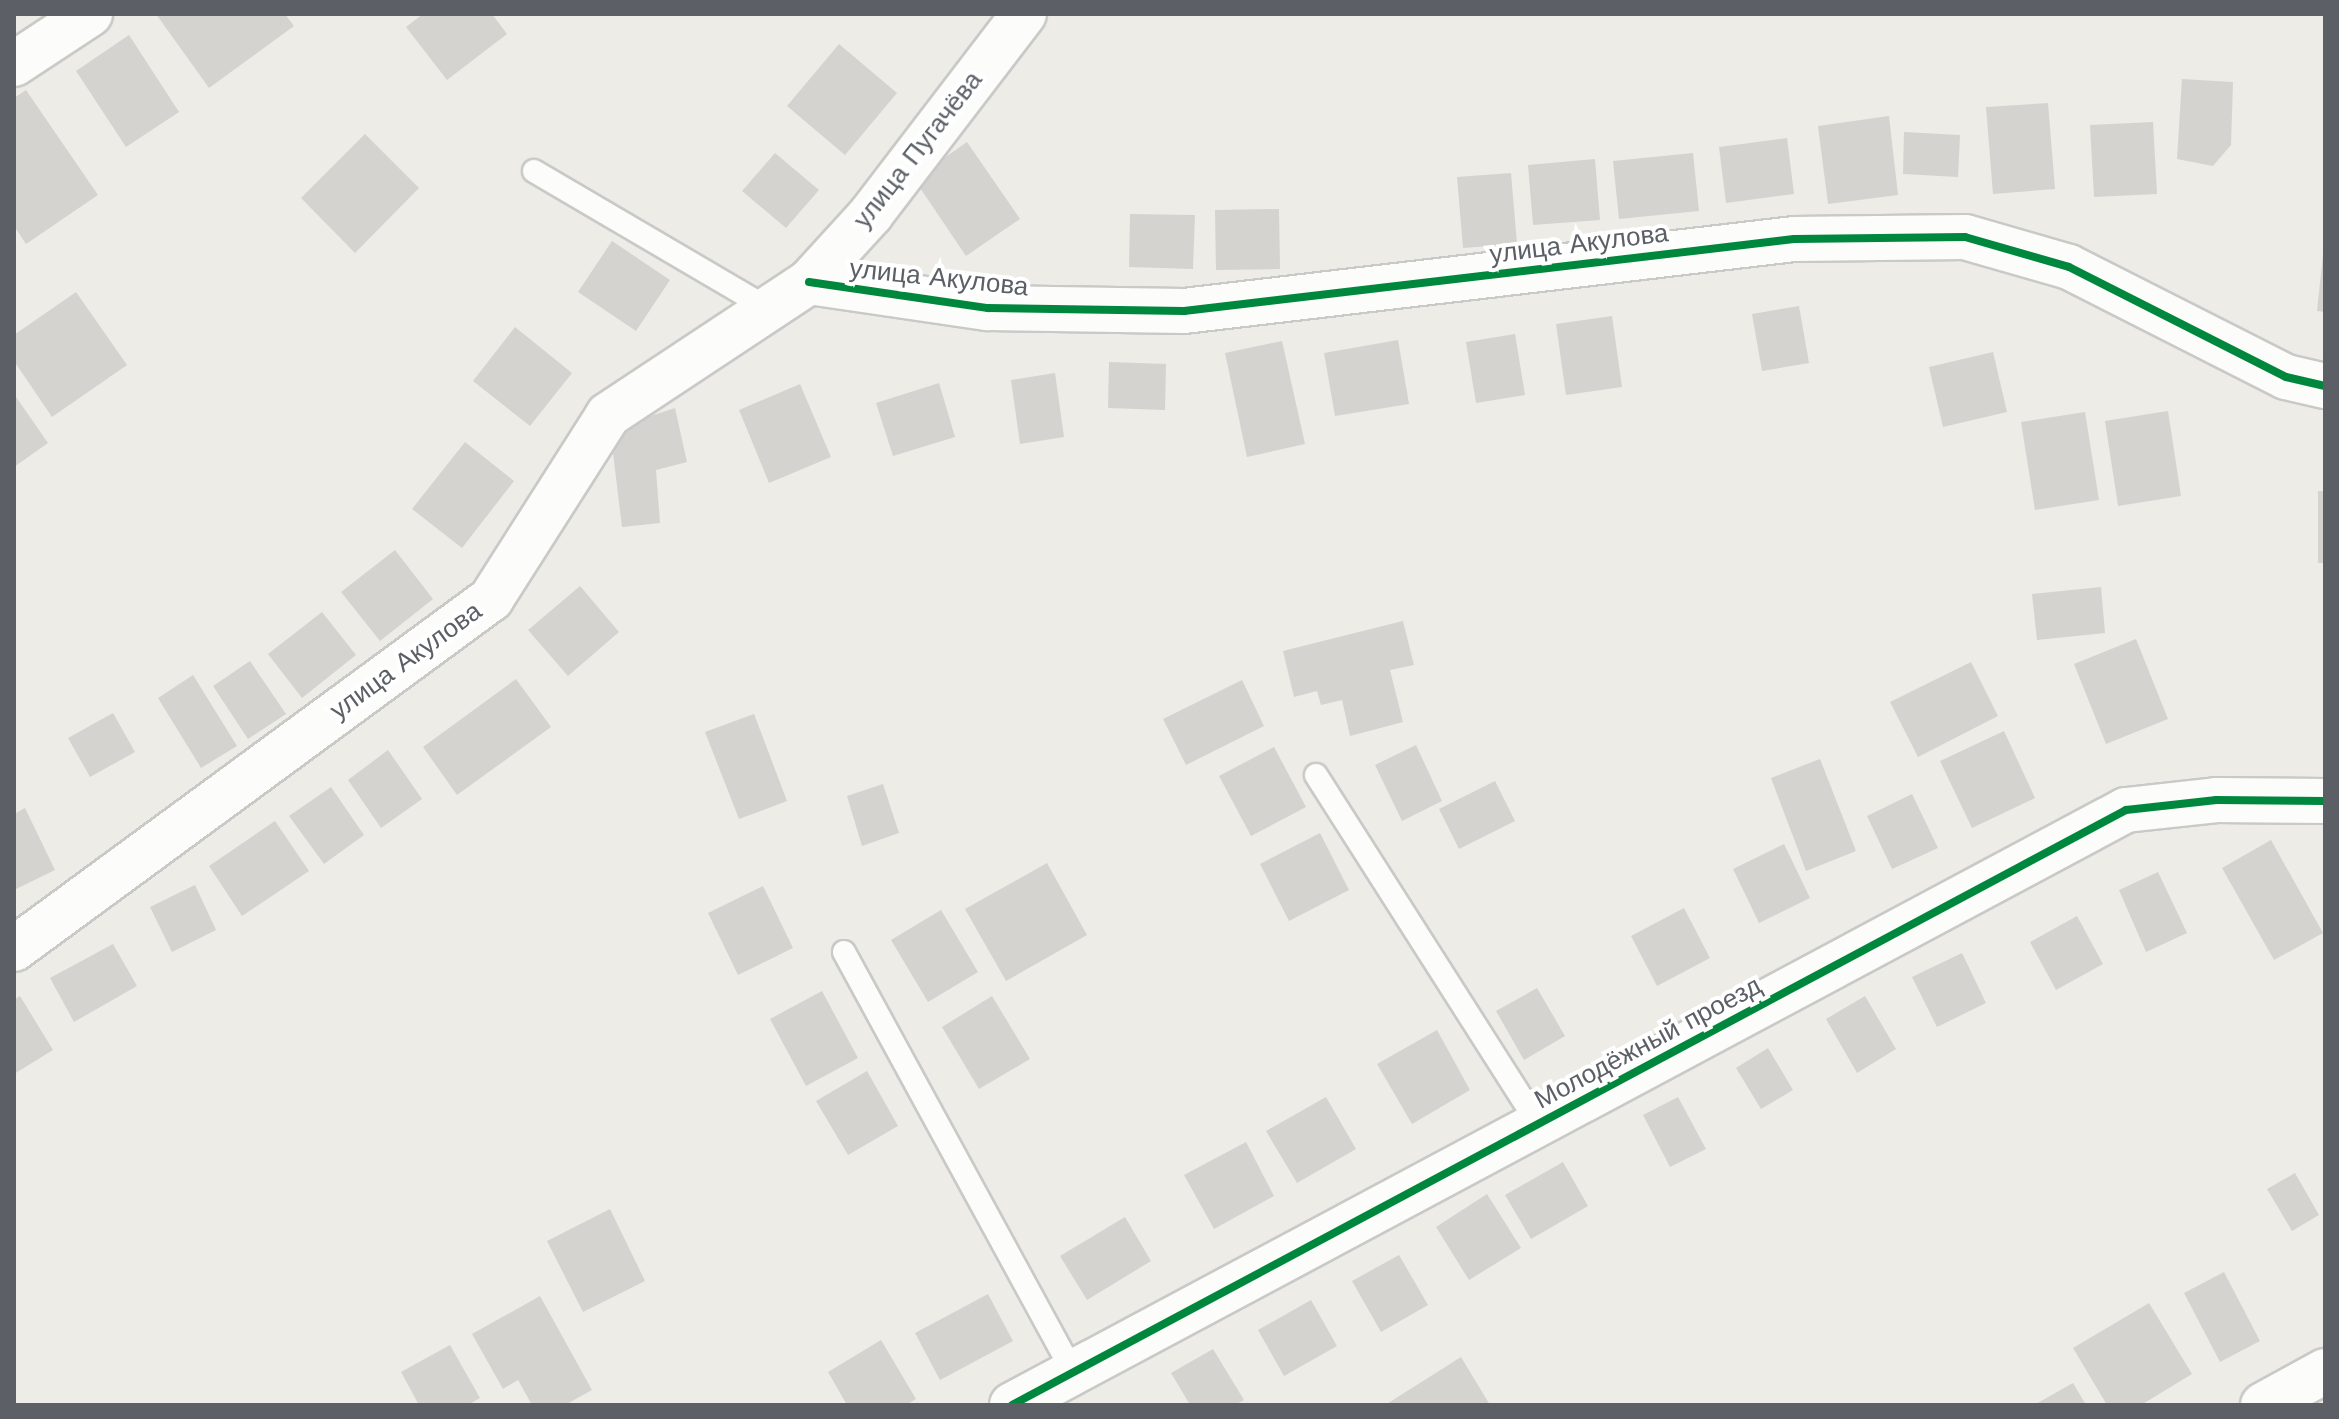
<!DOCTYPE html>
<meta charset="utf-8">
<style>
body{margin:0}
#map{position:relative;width:2339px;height:1419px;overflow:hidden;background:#edece7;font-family:"Work Sans",sans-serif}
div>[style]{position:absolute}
.building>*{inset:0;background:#d4d3d0}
.roads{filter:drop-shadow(2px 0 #c9c9c8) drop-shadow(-2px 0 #c9c9c8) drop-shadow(0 2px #c9c9c8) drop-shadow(0 -2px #c9c9c8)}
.service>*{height:22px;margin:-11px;padding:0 11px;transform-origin:11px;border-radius:11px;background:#fcfcfb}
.minor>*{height:44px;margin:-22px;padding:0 22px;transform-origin:22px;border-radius:22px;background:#fcfcfb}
.cycleway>*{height:8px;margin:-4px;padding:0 4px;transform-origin:4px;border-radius:4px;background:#00873e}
span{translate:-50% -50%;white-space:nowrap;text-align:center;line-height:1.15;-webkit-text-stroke:8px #fff;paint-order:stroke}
.street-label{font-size:26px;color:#5c6066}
.frame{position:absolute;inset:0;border:16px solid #5c6066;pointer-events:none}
</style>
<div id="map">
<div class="building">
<div style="clip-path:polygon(156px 14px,285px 14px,294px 26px,209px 88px)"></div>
<div style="clip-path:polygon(423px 14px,492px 14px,507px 34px,447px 80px,406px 27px)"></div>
<div style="clip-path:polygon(129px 35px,179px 112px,126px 147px,76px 71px)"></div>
<div style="clip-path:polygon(839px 44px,897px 93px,845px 155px,787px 106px)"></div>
<div style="clip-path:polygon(2182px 79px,2233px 82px,2231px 145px,2213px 166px,2177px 159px)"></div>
<div style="clip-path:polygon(26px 90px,98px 195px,26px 244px,14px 226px,14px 98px)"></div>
<div style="clip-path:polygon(2048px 103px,2055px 189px,1993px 194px,1986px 107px)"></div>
<div style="clip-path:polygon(1889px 116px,1898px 195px,1828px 204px,1818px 126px)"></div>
<div style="clip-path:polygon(2153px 122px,2157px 194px,2094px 197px,2090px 125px)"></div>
<div style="clip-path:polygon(1904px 132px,1960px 135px,1958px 177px,1903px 174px)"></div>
<div style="clip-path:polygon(365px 134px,419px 188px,355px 253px,301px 198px)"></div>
<div style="clip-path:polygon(1787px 138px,1794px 194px,1726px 203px,1719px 147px)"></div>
<div style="clip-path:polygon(967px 142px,1020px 219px,966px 256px,914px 179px)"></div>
<div style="clip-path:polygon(775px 153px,819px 190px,786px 228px,742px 191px)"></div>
<div style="clip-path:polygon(1693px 153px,1699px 211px,1619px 219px,1613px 161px)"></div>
<div style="clip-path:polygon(1595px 159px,1600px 220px,1533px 225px,1528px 165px)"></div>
<div style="clip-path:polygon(1511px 173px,1517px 244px,1463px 248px,1457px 177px)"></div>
<div style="clip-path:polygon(1279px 209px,1280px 269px,1216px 270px,1215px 210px)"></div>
<div style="clip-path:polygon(1130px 214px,1195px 215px,1193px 269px,1129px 267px)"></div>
<div style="clip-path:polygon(612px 241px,670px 280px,636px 331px,578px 292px)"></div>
<div style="clip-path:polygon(2323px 255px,2325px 255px,2325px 312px,2317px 311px)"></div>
<div style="clip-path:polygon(76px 292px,127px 365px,52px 417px,14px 361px,14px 335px)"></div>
<div style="clip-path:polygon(1799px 306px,1809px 363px,1762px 371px,1752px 314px)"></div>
<div style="clip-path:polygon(1612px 316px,1622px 387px,1566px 395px,1556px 324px)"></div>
<div style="clip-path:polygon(515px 327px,572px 373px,530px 426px,473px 381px)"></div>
<div style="clip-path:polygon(1515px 334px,1525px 395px,1476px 403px,1466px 342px)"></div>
<div style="clip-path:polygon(1398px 340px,1409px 404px,1335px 416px,1324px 353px)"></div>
<div style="clip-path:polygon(1282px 341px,1305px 444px,1247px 457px,1225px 353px)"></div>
<div style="clip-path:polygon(1993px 352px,2007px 412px,1943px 427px,1929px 367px)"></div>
<div style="clip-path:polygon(1109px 362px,1166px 364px,1165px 410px,1108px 408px)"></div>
<div style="clip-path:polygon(1055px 373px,1064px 437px,1020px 444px,1011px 380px)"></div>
<div style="clip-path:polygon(939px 383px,955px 437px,893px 456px,876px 403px)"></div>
<div style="clip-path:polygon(800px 384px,831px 457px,769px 483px,739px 410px)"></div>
<div style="clip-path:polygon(14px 394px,48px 443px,14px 467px)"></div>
<div style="clip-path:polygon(675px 408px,687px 462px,656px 470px,660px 523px,622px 527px,613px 453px,623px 425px)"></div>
<div style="clip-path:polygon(2168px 411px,2181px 496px,2118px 506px,2105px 421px)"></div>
<div style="clip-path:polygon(2085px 412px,2099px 500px,2035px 510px,2021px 422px)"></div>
<div style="clip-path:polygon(465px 442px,514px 481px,462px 548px,412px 509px)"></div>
<div style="clip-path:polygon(2318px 491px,2325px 491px,2325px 563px,2318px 563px)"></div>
<div style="clip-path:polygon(395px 550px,433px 599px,380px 641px,341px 592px)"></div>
<div style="clip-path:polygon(580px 586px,619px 632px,568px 676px,528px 630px)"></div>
<div style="clip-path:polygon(2101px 587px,2105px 633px,2037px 640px,2032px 594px)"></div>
<div style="clip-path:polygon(322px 612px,356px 655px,302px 698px,268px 654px)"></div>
<div style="clip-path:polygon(1403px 621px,1414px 665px,1390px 670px,1403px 722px,1350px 736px,1342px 700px,1321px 705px,1317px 691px,1294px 697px,1283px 651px)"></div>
<div style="clip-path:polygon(2136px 639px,2168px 719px,2106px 744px,2074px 664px)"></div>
<div style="clip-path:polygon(250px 661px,286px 714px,248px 739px,213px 686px)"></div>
<div style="clip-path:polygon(1971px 662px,1998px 716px,1918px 757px,1890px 702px)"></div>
<div style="clip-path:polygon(193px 675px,237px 746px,201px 768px,158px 698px)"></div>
<div style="clip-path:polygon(516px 679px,551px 727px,457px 795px,423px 747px)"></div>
<div style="clip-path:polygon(1242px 680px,1264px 726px,1186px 765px,1163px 719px)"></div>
<div style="clip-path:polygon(113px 713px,135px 752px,90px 777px,68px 738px)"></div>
<div style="clip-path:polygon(754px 714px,787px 801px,739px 819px,705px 732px)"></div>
<div style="clip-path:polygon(2004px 731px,2035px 798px,1972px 828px,1940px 761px)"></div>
<div style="clip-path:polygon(1416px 745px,1442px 801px,1402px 821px,1375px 765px)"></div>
<div style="clip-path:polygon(1274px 747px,1306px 807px,1251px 836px,1219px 776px)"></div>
<div style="clip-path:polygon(388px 750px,422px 799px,381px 828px,348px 780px)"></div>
<div style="clip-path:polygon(1820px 759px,1856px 851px,1806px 871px,1771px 778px)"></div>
<div style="clip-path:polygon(1495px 781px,1515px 821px,1459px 849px,1439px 809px)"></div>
<div style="clip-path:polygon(883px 784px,899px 833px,862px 846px,847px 796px)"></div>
<div style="clip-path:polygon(331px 787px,364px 835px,324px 864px,289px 816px)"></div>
<div style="clip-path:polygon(1912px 794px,1938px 848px,1892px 869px,1867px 816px)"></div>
<div style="clip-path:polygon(25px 808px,55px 870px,14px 890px,14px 814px)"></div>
<div style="clip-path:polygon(275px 821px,309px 871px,242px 916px,209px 866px)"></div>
<div style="clip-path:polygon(1320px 833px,1349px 890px,1289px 921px,1260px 864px)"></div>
<div style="clip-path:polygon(2271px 840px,2323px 933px,2274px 960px,2222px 868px)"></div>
<div style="clip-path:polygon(1784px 844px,1810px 898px,1759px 923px,1733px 869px)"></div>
<div style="clip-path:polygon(1047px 863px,1087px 935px,1006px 981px,965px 909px)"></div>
<div style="clip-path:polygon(2158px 872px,2187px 933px,2146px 952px,2119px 890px)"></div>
<div style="clip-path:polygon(195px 885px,216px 930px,172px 952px,150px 907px)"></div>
<div style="clip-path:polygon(763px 886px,793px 948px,738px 975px,708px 913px)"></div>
<div style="clip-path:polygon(1684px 908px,1710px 958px,1657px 986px,1631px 936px)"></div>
<div style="clip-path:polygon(941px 910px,978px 972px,928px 1002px,891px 940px)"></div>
<div style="clip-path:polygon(2077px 916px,2103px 964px,2056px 990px,2030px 942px)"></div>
<div style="clip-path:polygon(113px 944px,137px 986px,74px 1022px,50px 978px)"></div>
<div style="clip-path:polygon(1962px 953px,1986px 1003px,1937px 1027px,1912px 977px)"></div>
<div style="clip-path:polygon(1537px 988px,1565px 1036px,1524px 1060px,1496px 1011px)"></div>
<div style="clip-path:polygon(822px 991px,858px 1058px,806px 1086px,770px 1019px)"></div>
<div style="clip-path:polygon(20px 996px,53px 1050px,14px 1074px,14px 1000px)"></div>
<div style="clip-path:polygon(992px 996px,1030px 1059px,979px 1089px,942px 1027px)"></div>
<div style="clip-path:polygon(1865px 996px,1896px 1049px,1857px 1073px,1826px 1019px)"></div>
<div style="clip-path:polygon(1437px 1030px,1470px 1090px,1412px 1124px,1377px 1064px)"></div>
<div style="clip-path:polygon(1768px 1048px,1793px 1090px,1761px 1109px,1736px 1068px)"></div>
<div style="clip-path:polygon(867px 1071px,898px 1126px,848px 1155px,816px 1101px)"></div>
<div style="clip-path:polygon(1326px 1097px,1356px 1149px,1297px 1183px,1266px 1131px)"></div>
<div style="clip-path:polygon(1678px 1097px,1706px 1149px,1670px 1167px,1643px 1115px)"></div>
<div style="clip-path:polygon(1246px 1142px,1274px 1196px,1214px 1229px,1184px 1175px)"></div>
<div style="clip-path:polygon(1563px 1162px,1588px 1206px,1531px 1239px,1505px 1195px)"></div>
<div style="clip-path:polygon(2295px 1173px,2319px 1215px,2292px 1231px,2267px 1189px)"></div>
<div style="clip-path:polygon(1487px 1194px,1521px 1248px,1469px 1280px,1436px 1227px)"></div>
<div style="clip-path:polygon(610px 1209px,645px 1281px,583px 1312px,547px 1241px)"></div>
<div style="clip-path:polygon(1125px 1217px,1151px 1261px,1087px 1300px,1060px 1256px)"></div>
<div style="clip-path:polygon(1399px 1255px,1428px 1305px,1381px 1332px,1352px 1281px)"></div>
<div style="clip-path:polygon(2224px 1272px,2260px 1341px,2220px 1362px,2184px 1293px)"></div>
<div style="clip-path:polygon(988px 1294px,1013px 1341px,940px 1380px,915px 1333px)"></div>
<div style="clip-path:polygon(540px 1296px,592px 1390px,565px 1405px,532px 1405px,518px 1380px,503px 1389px,472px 1334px)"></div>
<div style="clip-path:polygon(1311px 1300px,1337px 1346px,1284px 1376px,1258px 1330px)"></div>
<div style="clip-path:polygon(2149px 1303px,2192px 1374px,2141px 1405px,2107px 1405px,2073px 1348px)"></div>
<div style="clip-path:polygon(881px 1340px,916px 1399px,906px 1405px,847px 1405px,828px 1372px)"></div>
<div style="clip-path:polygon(450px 1345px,480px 1398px,468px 1405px,419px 1405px,401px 1372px)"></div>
<div style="clip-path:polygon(1213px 1349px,1244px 1400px,1235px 1405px,1190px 1405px,1171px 1373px)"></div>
<div style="clip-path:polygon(1461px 1357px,1490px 1405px,1385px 1405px)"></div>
<div style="clip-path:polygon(2073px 1383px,2086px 1405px,2034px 1405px)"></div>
</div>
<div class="roads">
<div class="service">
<div style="left:534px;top:171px;width:273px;rotate:30.4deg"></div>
<div style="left:1316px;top:775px;width:414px;rotate:57.5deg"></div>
<div style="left:844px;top:952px;width:478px;rotate:61.4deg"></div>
</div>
<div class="minor">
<div style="left:14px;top:64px;width:91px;rotate:-33.3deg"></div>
<div style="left:809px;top:282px;width:181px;rotate:8.3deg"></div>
<div style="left:988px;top:308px;width:196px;rotate:0.9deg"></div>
<div style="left:1184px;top:311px;width:614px;rotate:-6.73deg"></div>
<div style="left:1794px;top:239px;width:171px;rotate:-0.7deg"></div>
<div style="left:1965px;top:237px;width:108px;rotate:16.1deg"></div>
<div style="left:2069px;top:267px;width:243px;rotate:26.9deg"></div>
<div style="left:2286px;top:377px;width:40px;rotate:13deg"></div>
<div style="left:14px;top:949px;width:592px;rotate:-36.27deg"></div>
<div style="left:491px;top:599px;width:218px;rotate:-57.5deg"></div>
<div style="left:608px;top:415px;width:241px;rotate:-33.5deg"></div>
<div style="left:809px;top:282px;width:92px;rotate:-47.6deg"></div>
<div style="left:871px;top:214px;width:252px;rotate:-52.6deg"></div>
<div style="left:1012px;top:1405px;width:1263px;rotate:-28.11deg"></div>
<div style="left:2126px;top:810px;width:91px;rotate:-6.3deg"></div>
<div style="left:2216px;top:800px;width:109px;rotate:0.5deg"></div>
<div style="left:2263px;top:1405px;width:71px;rotate:-28.7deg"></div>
</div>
</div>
<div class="cycleway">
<div style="left:809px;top:282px;width:181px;rotate:8.3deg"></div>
<div style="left:988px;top:308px;width:196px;rotate:0.9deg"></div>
<div style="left:1184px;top:311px;width:614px;rotate:-6.73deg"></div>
<div style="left:1794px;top:239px;width:171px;rotate:-0.7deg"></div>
<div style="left:1965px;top:237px;width:108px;rotate:16.1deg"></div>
<div style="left:2069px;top:267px;width:243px;rotate:26.9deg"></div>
<div style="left:2286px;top:377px;width:40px;rotate:13deg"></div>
<div style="left:1012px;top:1405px;width:1263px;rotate:-28.11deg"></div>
<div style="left:2126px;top:810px;width:91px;rotate:-6.3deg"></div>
<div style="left:2216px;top:800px;width:109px;rotate:0.5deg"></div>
</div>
<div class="street-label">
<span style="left:918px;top:150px;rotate:-52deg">улица Пугачёва</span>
<span style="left:1579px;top:244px;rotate:-7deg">улица Акулова</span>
<span style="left:939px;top:278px;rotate:6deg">улица Акулова</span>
<span style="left:406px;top:661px;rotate:-36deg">улица Акулова</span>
<span style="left:1648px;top:1043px;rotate:-28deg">Молодёжный проезд</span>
</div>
<div class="frame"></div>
</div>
